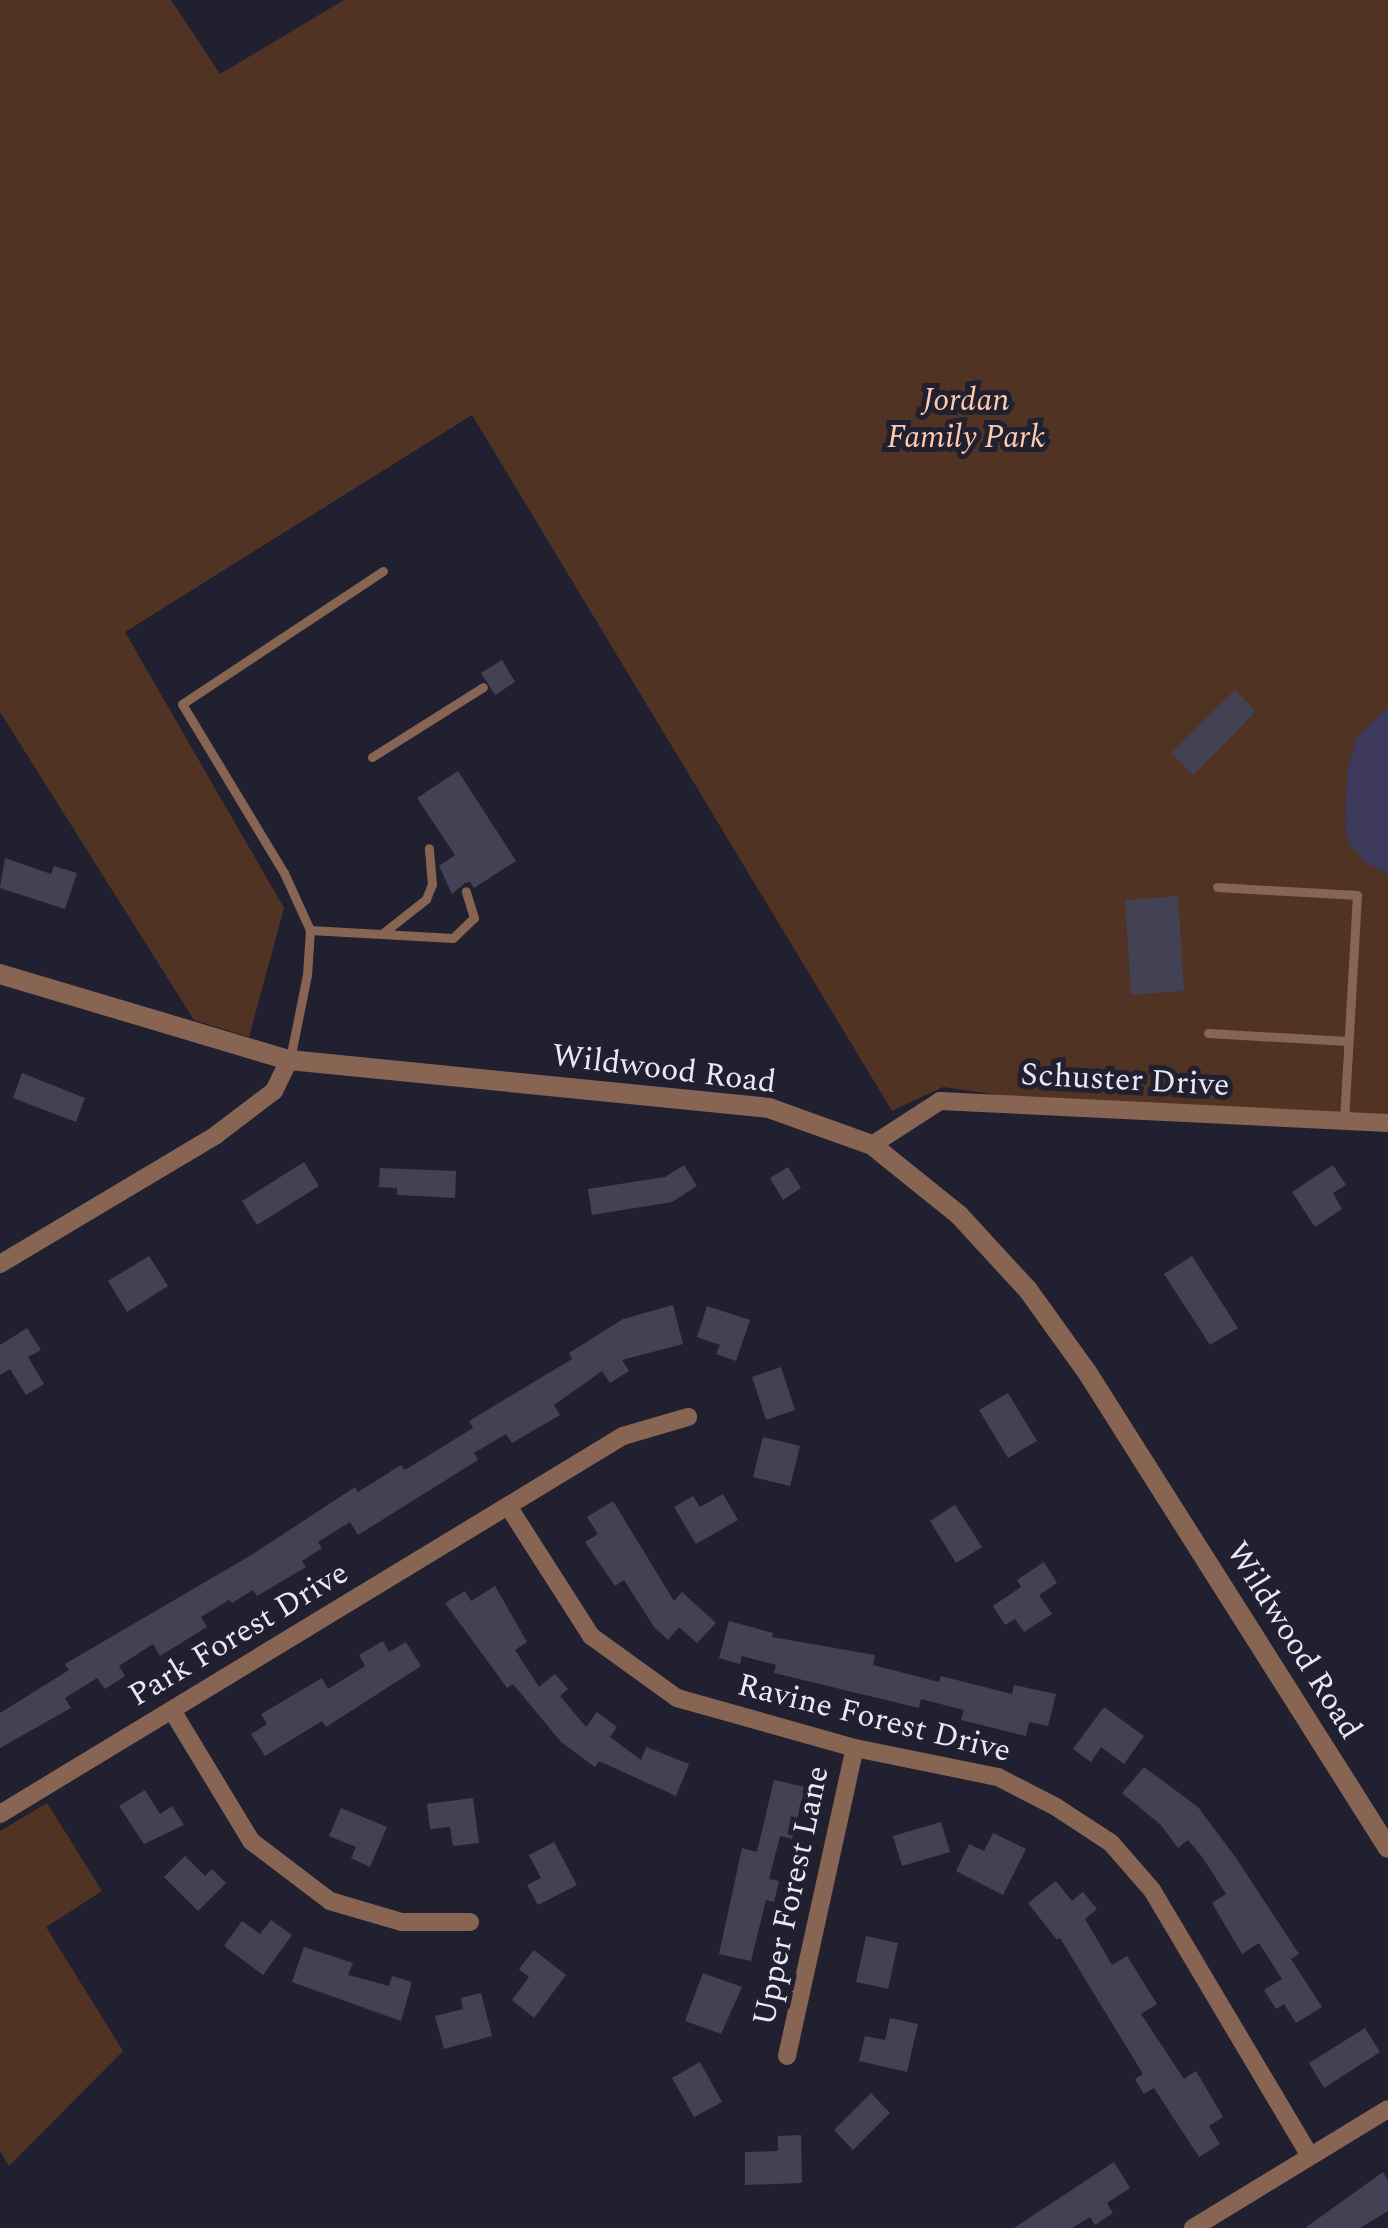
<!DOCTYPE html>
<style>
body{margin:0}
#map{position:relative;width:1388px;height:2228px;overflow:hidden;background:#212030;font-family:Spectral,serif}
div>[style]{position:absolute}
.green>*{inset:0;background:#503323}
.water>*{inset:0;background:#3d395b}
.building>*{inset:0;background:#434254}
.service>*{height:9px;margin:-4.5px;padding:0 4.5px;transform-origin:4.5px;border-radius:4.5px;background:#876552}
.minor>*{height:18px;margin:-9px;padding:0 9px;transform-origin:9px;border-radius:9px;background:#876552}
.tertiary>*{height:20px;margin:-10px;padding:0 10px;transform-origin:10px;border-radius:10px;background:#876552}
span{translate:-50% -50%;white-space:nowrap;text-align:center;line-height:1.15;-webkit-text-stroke:10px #212030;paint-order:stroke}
.park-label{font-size:32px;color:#fec9ad;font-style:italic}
.street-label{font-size:32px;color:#e9e9f4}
</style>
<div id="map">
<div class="green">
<div style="clip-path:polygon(0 0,171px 0,220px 74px,344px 0,1388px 0,1388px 1115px,1013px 1097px,943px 1087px,892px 1111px,472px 415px,125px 632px,284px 908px,249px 1037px,194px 1020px,0 712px)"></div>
<div style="clip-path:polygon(47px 1803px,102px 1891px,46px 1927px,123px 2051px,9px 2166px,0 2151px,0 1831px)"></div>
</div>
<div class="water">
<div style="clip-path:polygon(1388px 707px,1388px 874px,1368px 864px,1349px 845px,1345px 825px,1347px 773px,1356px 738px)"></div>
</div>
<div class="building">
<div style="clip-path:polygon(502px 660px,515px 682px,495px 695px,481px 673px)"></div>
<div style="clip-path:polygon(1235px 690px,1256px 711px,1193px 775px,1171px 753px)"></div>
<div style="clip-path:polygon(458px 771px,516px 861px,474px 888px,470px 882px,465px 883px,452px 894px,439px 866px,455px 855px,417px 798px)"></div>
<div style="clip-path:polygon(5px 858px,51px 874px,54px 866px,77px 873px,65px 909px,0 888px)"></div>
<div style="clip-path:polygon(1178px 896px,1184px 991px,1131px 995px,1125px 900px)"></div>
<div style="clip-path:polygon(22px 1073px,85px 1098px,76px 1122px,13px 1098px)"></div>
<div style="clip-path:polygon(304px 1162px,319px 1186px,257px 1225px,242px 1201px)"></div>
<div style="clip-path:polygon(684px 1165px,697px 1186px,672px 1202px,592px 1215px,588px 1189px,665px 1177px)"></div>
<div style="clip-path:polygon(1333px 1165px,1346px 1185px,1333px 1193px,1342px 1209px,1315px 1227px,1292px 1192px)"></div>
<div style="clip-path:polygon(788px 1167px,801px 1188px,783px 1200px,770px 1178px)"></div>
<div style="clip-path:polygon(380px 1168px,456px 1171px,455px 1198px,397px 1195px,397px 1188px,379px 1187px)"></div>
<div style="clip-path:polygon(149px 1256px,168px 1286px,127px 1312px,108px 1281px)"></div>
<div style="clip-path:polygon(1192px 1256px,1238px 1328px,1210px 1345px,1164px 1274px)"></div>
<div style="clip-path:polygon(673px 1305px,683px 1344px,622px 1360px,629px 1371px,610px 1383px,602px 1371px,554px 1405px,560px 1415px,512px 1443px,506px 1434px,474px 1453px,478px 1460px,358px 1535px,350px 1522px,318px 1542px,322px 1548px,302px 1561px,306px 1567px,257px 1596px,253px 1590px,232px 1603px,229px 1600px,201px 1617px,207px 1627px,160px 1656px,153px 1644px,119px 1666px,125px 1676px,105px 1689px,97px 1678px,65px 1698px,71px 1708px,0 1748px,0 1713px,69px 1670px,65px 1664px,253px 1554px,355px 1487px,358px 1492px,401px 1465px,405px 1470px,473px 1428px,469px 1421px,572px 1359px,569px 1353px,623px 1319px)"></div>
<div style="clip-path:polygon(707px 1306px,750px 1320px,736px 1361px,716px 1354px,720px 1345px,697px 1337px)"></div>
<div style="clip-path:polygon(27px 1328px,41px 1350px,28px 1357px,44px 1384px,26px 1395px,10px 1369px,0 1375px,0 1345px)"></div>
<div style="clip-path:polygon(781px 1367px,795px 1410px,766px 1420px,752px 1377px)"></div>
<div style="clip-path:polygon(1008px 1393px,1037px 1441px,1008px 1458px,979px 1410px)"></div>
<div style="clip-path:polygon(763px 1437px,800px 1446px,790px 1486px,753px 1477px)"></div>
<div style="clip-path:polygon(723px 1494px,738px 1520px,696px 1544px,674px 1507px,693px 1496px,700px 1507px)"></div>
<div style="clip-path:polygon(613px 1501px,674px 1601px,682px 1592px,716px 1623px,697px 1643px,679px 1627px,668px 1640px,654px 1627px,624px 1580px,615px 1586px,585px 1542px,598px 1534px,587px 1517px)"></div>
<div style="clip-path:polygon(955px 1505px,982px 1547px,956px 1563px,930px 1521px)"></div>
<div style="clip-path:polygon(1044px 1562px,1057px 1583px,1039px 1595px,1052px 1614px,1024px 1632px,1015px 1619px,1005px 1625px,993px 1606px,1021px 1587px,1017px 1580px)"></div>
<div style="clip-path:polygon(495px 1586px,527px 1642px,515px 1650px,539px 1687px,555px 1674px,568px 1689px,560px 1696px,586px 1727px,597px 1712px,617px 1727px,610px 1737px,641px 1760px,646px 1747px,689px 1764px,676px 1796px,599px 1761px,595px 1767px,561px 1742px,513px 1684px,507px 1688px,445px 1603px,465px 1591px,471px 1601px)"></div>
<div style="clip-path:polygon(729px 1621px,773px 1633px,772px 1637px,875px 1655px,873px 1665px,939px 1682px,941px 1676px,1012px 1694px,1014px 1685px,1056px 1694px,1048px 1726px,1029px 1722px,1026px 1736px,961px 1720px,964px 1710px,921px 1699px,919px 1708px,774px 1673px,776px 1665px,742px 1656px,740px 1664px,719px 1658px)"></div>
<div style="clip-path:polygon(383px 1641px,389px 1652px,406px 1642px,421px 1666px,326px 1727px,322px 1721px,265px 1756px,251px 1734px,267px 1724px,261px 1714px,322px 1678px,328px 1689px,365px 1666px,359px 1655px)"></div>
<div style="clip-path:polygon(1104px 1707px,1144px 1736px,1124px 1764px,1101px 1747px,1091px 1762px,1073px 1749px)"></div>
<div style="clip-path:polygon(1144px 1767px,1198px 1807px,1236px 1858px,1299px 1954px,1291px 1959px,1322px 2007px,1296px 2023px,1284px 2004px,1276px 2009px,1264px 1990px,1282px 1979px,1259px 1943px,1242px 1954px,1212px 1903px,1226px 1894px,1203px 1858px,1188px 1840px,1178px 1848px,1161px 1825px,1122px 1793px)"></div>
<div style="clip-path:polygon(774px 1780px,805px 1787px,792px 1839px,780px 1836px,769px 1879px,779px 1881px,774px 1902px,766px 1900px,751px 1961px,719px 1954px,742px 1848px,757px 1852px)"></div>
<div style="clip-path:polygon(145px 1790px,160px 1814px,172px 1806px,184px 1825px,144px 1844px,119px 1806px)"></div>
<div style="clip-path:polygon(473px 1798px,479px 1843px,453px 1846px,450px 1827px,430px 1829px,427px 1804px)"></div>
<div style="clip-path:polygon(341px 1808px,387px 1827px,370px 1867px,351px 1858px,356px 1847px,329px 1836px)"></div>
<div style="clip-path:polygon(941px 1822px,950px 1852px,902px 1866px,893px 1836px)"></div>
<div style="clip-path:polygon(993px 1833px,1026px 1849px,1003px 1895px,956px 1871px,969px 1844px,984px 1851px)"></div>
<div style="clip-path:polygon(554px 1842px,577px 1885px,538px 1905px,527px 1885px,541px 1878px,529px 1855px)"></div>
<div style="clip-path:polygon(185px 1856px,205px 1876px,212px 1869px,226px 1883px,198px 1911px,164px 1877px)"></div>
<div style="clip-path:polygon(1056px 1881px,1072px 1901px,1083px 1892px,1097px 1909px,1085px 1919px,1112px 1965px,1127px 1956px,1157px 2004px,1141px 2014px,1184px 2079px,1196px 2071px,1223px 2117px,1209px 2126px,1220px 2144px,1199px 2157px,1154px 2088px,1144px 2094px,1135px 2079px,1143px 2074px,1060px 1938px,1057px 1940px,1028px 1903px)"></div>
<div style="clip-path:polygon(271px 1920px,292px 1935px,263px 1975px,224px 1946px,242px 1921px,260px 1934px)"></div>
<div style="clip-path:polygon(866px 1936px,898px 1943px,888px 1989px,856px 1982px)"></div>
<div style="clip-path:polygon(304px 1947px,353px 1963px,348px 1975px,389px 1986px,392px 1976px,412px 1982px,401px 2021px,292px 1982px)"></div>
<div style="clip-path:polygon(534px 1950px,566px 1975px,534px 2018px,512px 2000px,529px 1977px,519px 1969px)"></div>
<div style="clip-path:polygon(703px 1973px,742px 1987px,721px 2034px,685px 2021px)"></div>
<div style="clip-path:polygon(481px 1993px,492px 2036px,444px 2049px,435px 2016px,463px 2009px,461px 1998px)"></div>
<div style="clip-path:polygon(890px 2018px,918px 2024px,907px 2072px,859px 2061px,865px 2036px,885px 2040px)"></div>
<div style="clip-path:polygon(1365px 2028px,1380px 2052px,1324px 2088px,1309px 2063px)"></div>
<div style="clip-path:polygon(700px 2062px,722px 2102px,694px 2117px,672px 2078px)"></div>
<div style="clip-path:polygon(871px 2093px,890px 2113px,853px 2150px,834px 2130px)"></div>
<div style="clip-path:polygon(801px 2135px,802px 2183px,745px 2185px,745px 2152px,778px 2151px,778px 2136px)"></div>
<div style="clip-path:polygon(1114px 2162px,1130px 2188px,1107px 2203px,1113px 2213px,1095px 2225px,1090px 2217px,1072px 2228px,1014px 2228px)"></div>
<div style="clip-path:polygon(1383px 2172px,1388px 2180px,1388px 2211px,1360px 2228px,1305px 2228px)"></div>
</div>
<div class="service">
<div style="left:372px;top:757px;width:131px;rotate:-32.2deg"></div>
<div style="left:1217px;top:887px;width:140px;rotate:3.3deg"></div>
<div style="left:1357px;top:895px;width:226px;rotate:93.3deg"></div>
<div style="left:310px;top:930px;width:143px;rotate:3.2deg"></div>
<div style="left:453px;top:938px;width:29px;rotate:-44deg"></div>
<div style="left:474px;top:918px;width:28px;rotate:-107deg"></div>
<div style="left:383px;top:933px;width:55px;rotate:-38.3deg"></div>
<div style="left:426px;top:899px;width:16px;rotate:-68deg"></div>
<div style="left:432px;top:884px;width:36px;rotate:-95deg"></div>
<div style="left:1208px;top:1033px;width:140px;rotate:3.3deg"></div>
<div style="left:290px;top:1059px;width:86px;rotate:-78.6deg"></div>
<div style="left:307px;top:975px;width:45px;rotate:-86.2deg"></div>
<div style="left:310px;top:930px;width:63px;rotate:-114.5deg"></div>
<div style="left:284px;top:873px;width:197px;rotate:-121.1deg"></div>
<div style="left:182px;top:704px;width:241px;rotate:-33.5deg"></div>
</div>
<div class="minor">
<div style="left:872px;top:1145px;width:81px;rotate:-32.9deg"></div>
<div style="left:940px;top:1101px;width:449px;rotate:2.8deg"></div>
<div style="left:0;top:1264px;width:252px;rotate:-30.8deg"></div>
<div style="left:216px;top:1135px;width:73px;rotate:-37.2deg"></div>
<div style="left:274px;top:1091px;width:34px;rotate:-64deg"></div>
<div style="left:508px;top:1506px;width:154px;rotate:57.4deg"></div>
<div style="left:591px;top:1636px;width:106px;rotate:35.8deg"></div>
<div style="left:677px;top:1698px;width:185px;rotate:15.7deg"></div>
<div style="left:855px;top:1748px;width:146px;rotate:11.5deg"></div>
<div style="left:998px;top:1777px;width:65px;rotate:27.3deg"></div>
<div style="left:1056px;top:1807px;width:66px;rotate:33.2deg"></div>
<div style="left:1111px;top:1843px;width:62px;rotate:48.9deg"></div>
<div style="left:1152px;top:1890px;width:309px;rotate:59.3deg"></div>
<div style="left:173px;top:1712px;width:151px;rotate:58.8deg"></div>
<div style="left:251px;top:1841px;width:99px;rotate:37.2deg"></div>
<div style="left:330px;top:1901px;width:75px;rotate:16.3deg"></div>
<div style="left:402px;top:1922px;width:68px"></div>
<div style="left:0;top:1814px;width:729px;rotate:-31.25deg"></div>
<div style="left:623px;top:1436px;width:68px;rotate:-16.3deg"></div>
<div style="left:787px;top:2056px;width:315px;rotate:-77.6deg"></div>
<div style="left:1193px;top:2228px;width:228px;rotate:-31.4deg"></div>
</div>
<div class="tertiary">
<div style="left:0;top:974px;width:302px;rotate:16.6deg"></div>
<div style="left:289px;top:1060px;width:482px;rotate:5.7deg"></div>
<div style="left:769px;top:1108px;width:109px;rotate:19.8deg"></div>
<div style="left:872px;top:1145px;width:112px;rotate:38.8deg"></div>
<div style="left:959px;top:1215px;width:102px;rotate:47.4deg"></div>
<div style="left:1028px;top:1290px;width:101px;rotate:54.3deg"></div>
<div style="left:1087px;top:1372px;width:563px;rotate:57.69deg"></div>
</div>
<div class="park-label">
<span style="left:966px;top:420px">Jordan<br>Family Park</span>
</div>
<div class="street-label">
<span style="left:664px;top:1070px;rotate:7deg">Wildwood Road</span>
<span style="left:1125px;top:1081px;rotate:3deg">Schuster Drive</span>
<span style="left:239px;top:1635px;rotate:-31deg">Park Forest Drive</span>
<span style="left:1293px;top:1641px;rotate:58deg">Wildwood Road</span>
<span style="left:874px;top:1719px;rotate:14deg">Ravine Forest Drive</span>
<span style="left:792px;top:1896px;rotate:-78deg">Upper Forest Lane</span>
</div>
</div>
